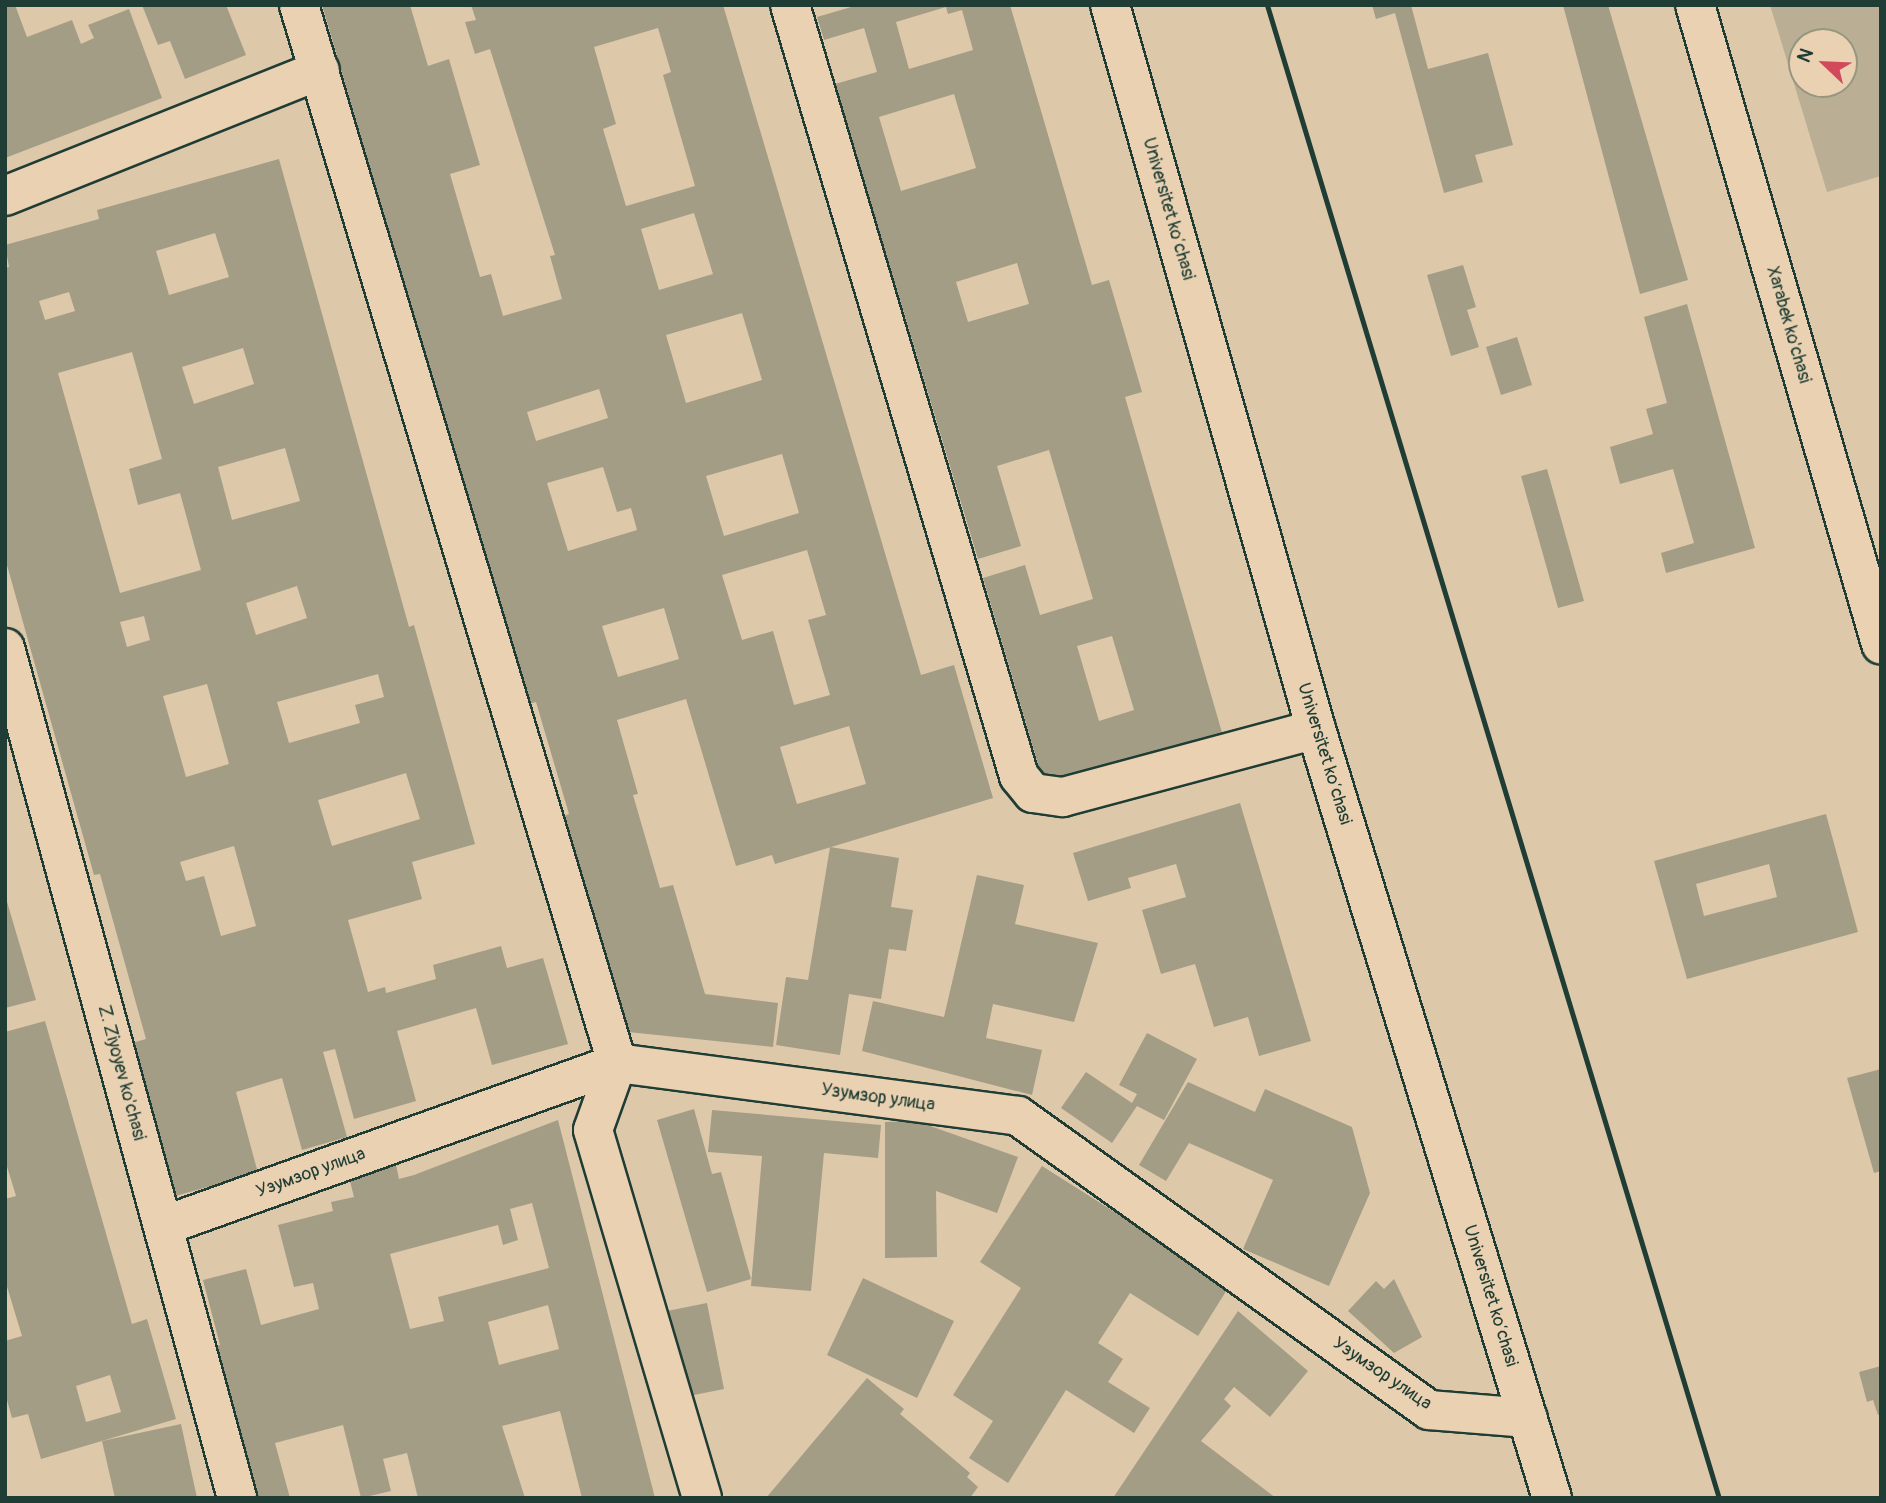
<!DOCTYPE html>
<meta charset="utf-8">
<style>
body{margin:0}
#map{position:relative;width:1886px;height:1503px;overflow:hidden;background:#ddc8aa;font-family:Pangolin,sans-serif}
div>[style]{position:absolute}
.green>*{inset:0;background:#baaf94}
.building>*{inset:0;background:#a39d86}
.roads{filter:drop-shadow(2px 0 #1f3d34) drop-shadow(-2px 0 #1f3d34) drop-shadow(0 2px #1f3d34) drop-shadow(0 -2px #1f3d34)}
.minor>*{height:38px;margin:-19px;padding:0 19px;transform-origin:19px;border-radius:19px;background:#e9d1b2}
.major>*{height:38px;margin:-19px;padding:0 19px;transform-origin:19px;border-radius:19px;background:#e9d1b2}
.rail>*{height:5px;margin:-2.5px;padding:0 2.5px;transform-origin:2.5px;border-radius:2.5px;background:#1f3d34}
span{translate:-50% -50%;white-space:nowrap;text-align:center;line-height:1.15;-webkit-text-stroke:7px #e9d1b2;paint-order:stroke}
.street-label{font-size:18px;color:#1f3d34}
.frame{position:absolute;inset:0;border:7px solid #1f3d34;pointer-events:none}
.north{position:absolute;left:1788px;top:28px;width:70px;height:70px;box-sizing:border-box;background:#e9d1b2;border:2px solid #989680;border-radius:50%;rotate:293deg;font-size:19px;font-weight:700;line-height:28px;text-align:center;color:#1f3d34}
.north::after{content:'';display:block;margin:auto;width:24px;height:32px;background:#d1495b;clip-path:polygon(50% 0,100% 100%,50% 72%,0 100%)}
</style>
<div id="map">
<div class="green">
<div style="clip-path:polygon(evenodd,1770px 5px,1881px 5px,1881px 176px,1827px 192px,1770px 5px,1802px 42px,1844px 42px,1844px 84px,1802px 84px,1802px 42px)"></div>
</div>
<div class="building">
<div style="clip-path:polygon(5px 5px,15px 5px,27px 37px,72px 20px,81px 44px,94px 38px,88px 25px,129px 9px,162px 98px,5px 158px)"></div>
<div style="clip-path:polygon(142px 5px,226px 5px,246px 55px,185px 79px,170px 41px,158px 45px)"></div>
<div style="clip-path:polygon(evenodd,322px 5px,410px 5px,428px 66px,449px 59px,480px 165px,450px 174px,480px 277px,491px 274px,503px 316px,562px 299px,550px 256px,555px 255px,490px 49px,475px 54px,465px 22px,476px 20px,471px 5px,723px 5px,921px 675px,954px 665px,993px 798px,775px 864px,772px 855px,736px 866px,686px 699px,617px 720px,638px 794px,633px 795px,660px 888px,673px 885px,705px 994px,778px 1003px,773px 1047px,628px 1032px,564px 816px,569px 814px,536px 702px,528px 704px,322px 5px,658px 28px,671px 72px,663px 75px,695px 186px,626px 206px,603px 129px,616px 124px,594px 47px,658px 28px,322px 5px,694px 213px,713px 274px,659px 290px,641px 229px,694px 213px,322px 5px,742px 313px,762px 380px,686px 403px,666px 335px,742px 313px,322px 5px,599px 389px,608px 418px,536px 441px,527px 412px,599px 389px,322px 5px,782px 454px,799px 513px,724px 536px,706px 476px,782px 454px,322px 5px,603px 467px,617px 512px,631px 508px,637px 530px,568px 551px,547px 483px,603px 467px,322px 5px,807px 550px,826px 615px,808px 620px,830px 695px,794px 705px,773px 631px,742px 640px,722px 575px,807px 550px,322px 5px,664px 608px,679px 659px,618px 677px,602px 626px,664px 608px,322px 5px,849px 726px,866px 784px,797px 804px,780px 747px,849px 726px)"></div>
<div style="clip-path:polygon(evenodd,858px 5px,1010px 5px,1092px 285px,1109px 280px,1142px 392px,1125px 397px,1223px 736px,1045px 788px,983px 578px,1025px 565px,1040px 615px,1093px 599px,1049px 450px,997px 466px,1021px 546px,978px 559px,835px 84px,877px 72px,864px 28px,824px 40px,817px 17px,858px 5px,946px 7px,948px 14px,962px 10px,973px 50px,909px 69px,896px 22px,946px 7px,858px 5px,954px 94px,976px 168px,901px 191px,879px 117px,954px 94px,858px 5px,1017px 263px,1029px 304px,968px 322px,956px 282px,1017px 263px,858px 5px,1112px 636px,1134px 710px,1099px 721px,1077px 646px,1112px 636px)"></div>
<div style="clip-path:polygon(1372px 5px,1411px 5px,1428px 69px,1488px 53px,1513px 145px,1475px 155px,1483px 182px,1444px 193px,1395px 13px,1376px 19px)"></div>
<div style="clip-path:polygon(1563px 5px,1608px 5px,1688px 280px,1640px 294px)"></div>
<div style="clip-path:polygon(evenodd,279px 159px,409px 627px,414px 625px,475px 844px,412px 862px,422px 899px,348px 920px,368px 992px,385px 987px,386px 993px,436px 979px,433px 965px,501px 946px,507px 968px,543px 958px,568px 1044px,492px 1065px,476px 1008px,397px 1031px,416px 1101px,354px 1119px,335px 1049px,323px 1052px,347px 1137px,302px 1150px,282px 1078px,236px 1092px,258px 1173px,168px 1198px,125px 1045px,146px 1039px,100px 874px,94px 875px,5px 558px,5px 268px,9px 267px,5px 245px,99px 219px,97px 210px,279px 159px,215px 233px,229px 277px,169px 295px,156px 251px,215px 233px,279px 159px,69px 292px,75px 311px,45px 320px,39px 301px,69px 292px,279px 159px,243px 348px,254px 384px,194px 404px,182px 367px,243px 348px,279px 159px,132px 352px,162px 459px,129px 469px,138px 505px,180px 493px,201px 570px,120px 593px,58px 373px,132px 352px,279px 159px,285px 448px,300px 501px,232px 520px,218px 467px,285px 448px,279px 159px,297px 586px,307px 618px,256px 635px,246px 603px,297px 586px,279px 159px,144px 616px,150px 640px,127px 647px,120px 622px,144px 616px,279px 159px,378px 674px,384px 697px,355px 705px,360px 723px,289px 743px,277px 702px,378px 674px,279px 159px,207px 684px,229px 764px,186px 777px,163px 696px,207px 684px,279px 159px,406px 773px,420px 819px,332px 846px,318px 800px,406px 773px,279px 159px,234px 846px,256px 926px,221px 936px,204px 876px,186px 881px,180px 862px,234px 846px)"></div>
<div style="clip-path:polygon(1463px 265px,1476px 307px,1467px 310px,1479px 347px,1451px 356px,1427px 275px)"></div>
<div style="clip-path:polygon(1687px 304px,1755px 548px,1666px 573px,1661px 553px,1694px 543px,1673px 469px,1620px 484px,1610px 447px,1653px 434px,1646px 409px,1667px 403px,1644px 317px)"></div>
<div style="clip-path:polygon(1517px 337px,1532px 385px,1501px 395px,1486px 347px)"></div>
<div style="clip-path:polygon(1547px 469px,1584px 601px,1558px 608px,1521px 476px)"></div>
<div style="clip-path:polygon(1240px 803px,1311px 1041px,1259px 1056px,1248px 1017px,1214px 1027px,1195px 964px,1161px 974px,1142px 910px,1186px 897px,1176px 864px,1128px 878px,1131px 888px,1088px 901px,1073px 853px)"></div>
<div style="clip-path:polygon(evenodd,1826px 814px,1858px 932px,1687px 979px,1654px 861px,1826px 814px,1769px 864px,1777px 897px,1704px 916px,1696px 884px,1769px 864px)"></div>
<div style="clip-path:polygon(830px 847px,899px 858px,891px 907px,913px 910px,906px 951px,889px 949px,881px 999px,849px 994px,840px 1055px,776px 1045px,786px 977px,808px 980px)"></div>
<div style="clip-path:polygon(977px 875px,1024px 885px,1015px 924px,1098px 943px,1074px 1022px,993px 1004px,986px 1038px,1042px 1050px,1032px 1095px,862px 1051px,873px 1001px,944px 1017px)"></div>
<div style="clip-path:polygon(5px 895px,36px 1000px,5px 1008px)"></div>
<div style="clip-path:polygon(evenodd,45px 1021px,132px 1324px,147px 1319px,176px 1419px,41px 1459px,28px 1414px,12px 1418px,5px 1393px,5px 1341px,22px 1336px,5px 1280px,5px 1199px,16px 1196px,5px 1160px,5px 1032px,45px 1021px,110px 1375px,121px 1412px,86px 1422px,76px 1386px,110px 1375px)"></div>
<div style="clip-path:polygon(1147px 1033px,1197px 1059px,1164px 1120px,1137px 1106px,1112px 1143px,1061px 1108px,1086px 1072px,1132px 1103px,1137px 1094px,1119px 1085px)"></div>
<div style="clip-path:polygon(1881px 1069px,1881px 1171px,1874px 1173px,1847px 1078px)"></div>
<div style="clip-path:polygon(1188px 1082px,1255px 1112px,1265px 1089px,1352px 1127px,1370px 1193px,1329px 1286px,1243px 1249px,1273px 1180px,1189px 1143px,1166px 1181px,1139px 1165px)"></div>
<div style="clip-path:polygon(694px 1109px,712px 1174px,721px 1172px,751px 1279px,707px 1292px,657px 1120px)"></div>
<div style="clip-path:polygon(712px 1110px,881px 1125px,878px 1158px,824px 1153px,811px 1291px,751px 1286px,762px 1156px,708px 1152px)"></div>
<div style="clip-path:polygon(evenodd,558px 1120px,655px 1498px,582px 1498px,560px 1411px,502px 1426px,525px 1498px,418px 1498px,407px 1453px,383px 1459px,391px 1491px,361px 1498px,343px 1425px,275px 1443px,290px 1498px,243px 1498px,205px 1349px,220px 1345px,203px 1280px,246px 1269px,261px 1325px,319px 1309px,313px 1283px,294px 1287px,278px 1225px,333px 1211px,331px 1202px,354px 1197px,349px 1177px,396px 1165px,399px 1179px,414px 1175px,558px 1120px,532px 1203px,549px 1268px,438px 1297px,444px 1321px,410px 1329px,390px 1254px,498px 1225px,503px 1245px,518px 1240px,510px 1209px,532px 1203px,558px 1120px,548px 1305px,559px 1349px,499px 1365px,488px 1322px,548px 1305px)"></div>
<div style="clip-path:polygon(916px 1121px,1018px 1157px,997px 1213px,936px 1191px,937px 1257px,885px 1258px,885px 1122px)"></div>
<div style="clip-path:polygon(1042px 1166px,1230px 1285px,1198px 1336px,1130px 1293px,1098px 1343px,1123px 1359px,1108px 1382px,1150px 1408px,1134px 1433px,1066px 1390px,1008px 1483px,969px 1458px,993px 1421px,953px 1395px,1021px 1288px,980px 1262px)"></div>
<div style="clip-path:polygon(863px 1278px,954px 1321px,917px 1398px,827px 1355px)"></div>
<div style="clip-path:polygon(1394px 1279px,1422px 1337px,1394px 1353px,1348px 1311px,1376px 1281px,1384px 1289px)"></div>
<div style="clip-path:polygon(707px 1303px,724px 1389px,684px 1397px,667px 1311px)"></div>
<div style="clip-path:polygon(1238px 1311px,1308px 1371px,1270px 1417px,1234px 1387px,1224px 1399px,1231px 1406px,1201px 1441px,1276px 1498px,1113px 1498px)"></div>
<div style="clip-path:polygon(1881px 1366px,1881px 1414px,1878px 1415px,1873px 1400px,1867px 1402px,1859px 1372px)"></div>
<div style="clip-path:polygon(867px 1378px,904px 1409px,900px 1414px,970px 1473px,967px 1477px,978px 1487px,970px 1498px,766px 1498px)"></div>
<div style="clip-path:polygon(181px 1424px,197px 1498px,115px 1498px,102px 1441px)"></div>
</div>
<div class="roads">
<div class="minor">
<div style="left:299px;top:5px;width:1105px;rotate:73.27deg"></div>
<div style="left:617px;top:1063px;width:71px;rotate:109.7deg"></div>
<div style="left:593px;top:1130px;width:384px;rotate:73.5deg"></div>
<div style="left:790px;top:5px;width:804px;rotate:73.46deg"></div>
<div style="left:1019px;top:776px;width:22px;rotate:51deg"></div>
<div style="left:1033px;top:793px;width:30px;rotate:8deg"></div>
<div style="left:1063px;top:797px;width:262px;rotate:-15deg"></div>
<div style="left:1695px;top:5px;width:666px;rotate:73.77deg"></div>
<div style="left:5px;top:196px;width:339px;rotate:-21.8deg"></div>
<div style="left:5px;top:648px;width:881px;rotate:74.73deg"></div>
<div style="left:163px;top:1226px;width:482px;rotate:-19.7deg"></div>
<div style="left:617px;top:1063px;width:404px;rotate:7.5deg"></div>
<div style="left:1018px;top:1116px;width:505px;rotate:35.58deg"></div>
<div style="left:1429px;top:1410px;width:99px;rotate:4.6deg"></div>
</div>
<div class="major">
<div style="left:1110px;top:5px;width:753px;rotate:74.12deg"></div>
<div style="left:1316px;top:729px;width:804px;rotate:72.94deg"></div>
</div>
</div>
<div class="rail">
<div style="left:1267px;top:5px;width:1560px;rotate:73.16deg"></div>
</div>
<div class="street-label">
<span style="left:1168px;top:209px;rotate:74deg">Universitet kо‘chasi</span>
<span style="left:1788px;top:325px;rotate:74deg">Xarabek ko'chasi</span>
<span style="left:1324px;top:754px;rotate:73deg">Universitet kо‘chasi</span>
<span style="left:121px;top:1073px;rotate:75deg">Z. Ziyoyev ko'chasi</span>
<span style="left:878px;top:1098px;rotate:8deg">Узумзор улица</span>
<span style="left:311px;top:1173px;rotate:-20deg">Узумзор улица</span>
<span style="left:1490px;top:1296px;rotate:73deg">Universitet kо‘chasi</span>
<span style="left:1382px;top:1374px;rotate:34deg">Узумзор улица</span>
</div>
<div class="frame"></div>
<div class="north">N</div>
</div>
